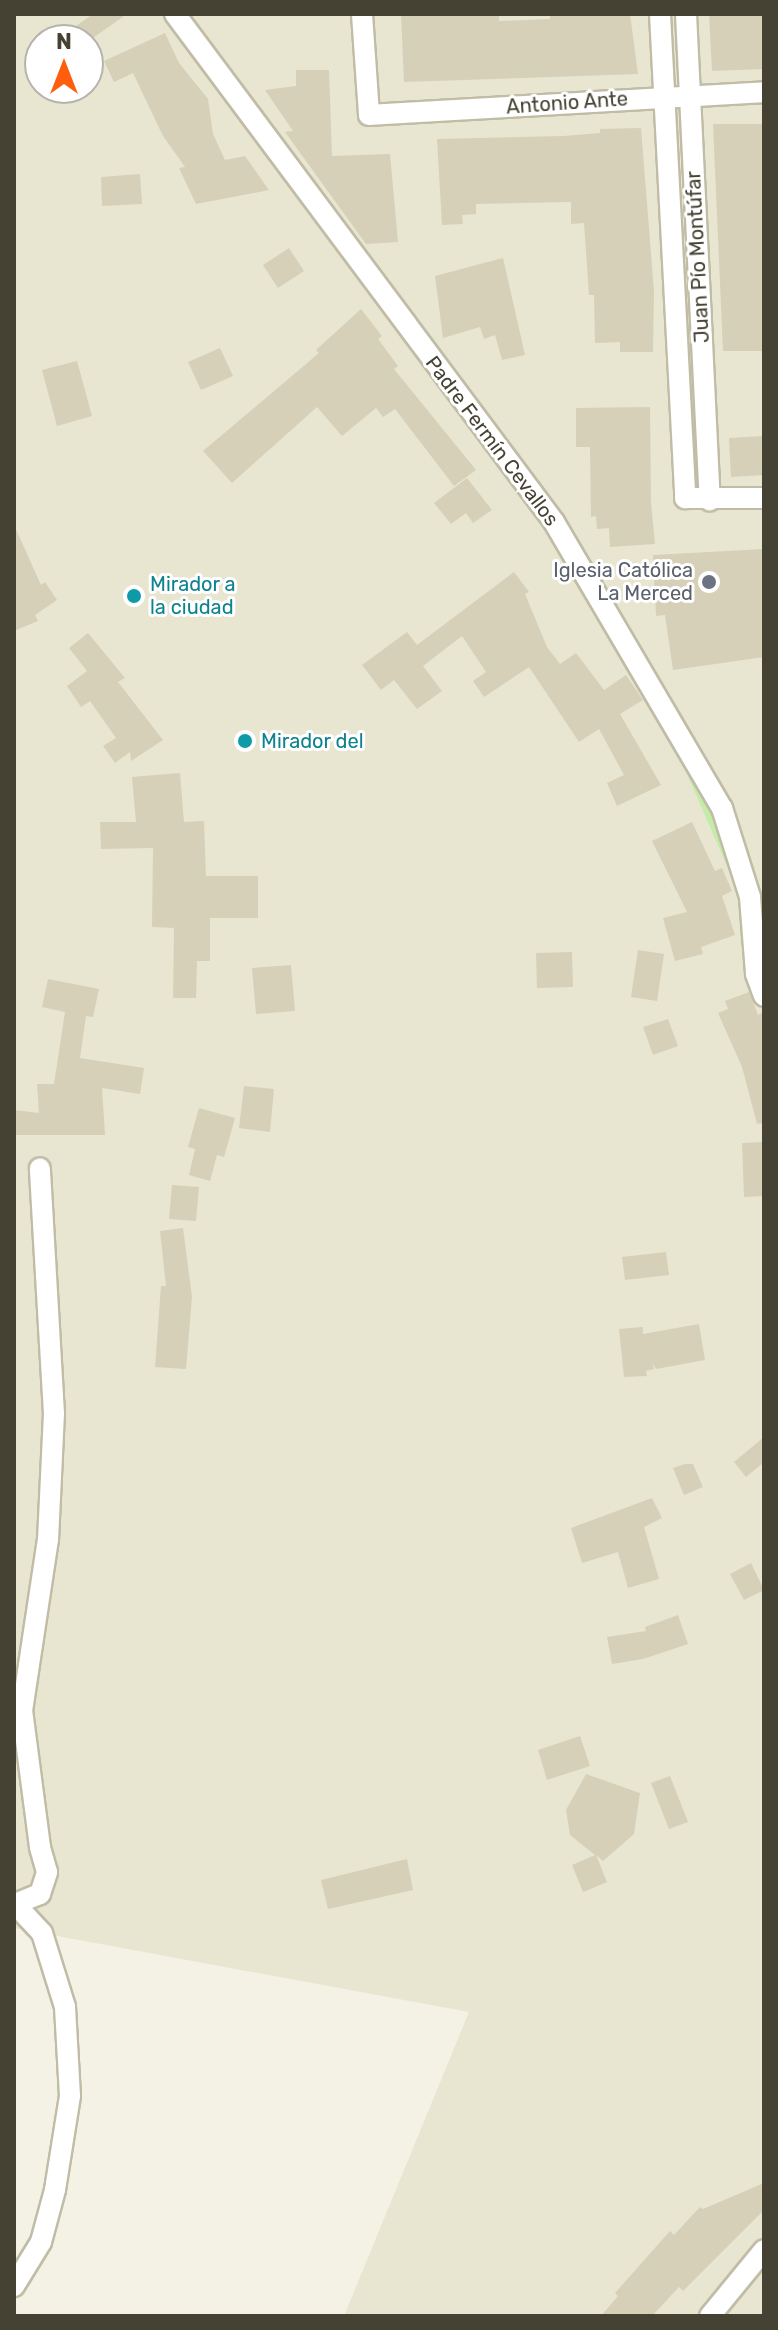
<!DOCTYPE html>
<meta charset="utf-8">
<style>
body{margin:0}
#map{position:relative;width:778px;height:2330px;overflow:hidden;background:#f4f2e4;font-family:Rubik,sans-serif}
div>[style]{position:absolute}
.residential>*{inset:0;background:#e8e5d1}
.green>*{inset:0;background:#c2eca8}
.building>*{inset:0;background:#d6d0b8}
.roads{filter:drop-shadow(2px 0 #c0bca6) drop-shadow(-2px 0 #c0bca6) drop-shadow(0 2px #c0bca6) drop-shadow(0 -2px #c0bca6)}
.minor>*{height:20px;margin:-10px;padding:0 10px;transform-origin:10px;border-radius:10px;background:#fff}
.dots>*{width:22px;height:22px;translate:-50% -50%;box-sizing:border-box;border:4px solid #fff;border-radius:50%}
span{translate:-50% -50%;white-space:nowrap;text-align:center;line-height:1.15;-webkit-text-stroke:6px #fff;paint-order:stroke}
.street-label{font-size:20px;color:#464233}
.worship-label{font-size:20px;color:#5b616d}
.right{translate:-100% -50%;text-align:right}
.culture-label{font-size:20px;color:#0d838f}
.left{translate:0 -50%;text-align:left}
.frame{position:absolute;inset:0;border:16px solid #464233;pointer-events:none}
.north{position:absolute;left:24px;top:24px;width:80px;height:80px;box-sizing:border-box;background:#fff;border:2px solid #b5b3ad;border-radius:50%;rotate:0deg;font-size:22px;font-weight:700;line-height:32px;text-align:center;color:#464233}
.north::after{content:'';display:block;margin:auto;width:28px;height:36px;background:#ff5e0f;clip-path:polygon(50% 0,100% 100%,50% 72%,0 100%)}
</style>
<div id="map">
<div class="residential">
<div style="clip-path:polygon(evenodd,14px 14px,764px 14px,764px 2316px,344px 2316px,469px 2012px,14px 1928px,14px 14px,40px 40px,88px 40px,88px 88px,40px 88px,40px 40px)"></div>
</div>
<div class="green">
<div style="clip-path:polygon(695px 737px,749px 851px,764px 935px,741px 944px,737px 889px,675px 746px)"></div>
</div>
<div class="building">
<div style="clip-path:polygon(93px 14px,127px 14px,90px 40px,56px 40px)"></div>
<div style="clip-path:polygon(401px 14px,499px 14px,499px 21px,550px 19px,550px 14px,630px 14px,638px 74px,404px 82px)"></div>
<div style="clip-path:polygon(709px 14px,764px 14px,764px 69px,712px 71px)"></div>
<div style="clip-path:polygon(165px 33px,179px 63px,208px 99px,213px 134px,225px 160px,245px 156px,269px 190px,196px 204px,179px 168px,185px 167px,163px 136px,133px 73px,114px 82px,104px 61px)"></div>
<div style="clip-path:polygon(296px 70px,329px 70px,332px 156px,390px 154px,398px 242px,366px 244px,285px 132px,293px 131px,265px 90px,296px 86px)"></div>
<div style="clip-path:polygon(713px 124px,764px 124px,764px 351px,723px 351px)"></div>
<div style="clip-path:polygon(641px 128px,654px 291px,653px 352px,620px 352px,620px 342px,595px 343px,594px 295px,589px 295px,584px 223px,571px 224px,571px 202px,476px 204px,476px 214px,462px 215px,463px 224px,442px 225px,437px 139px,564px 136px,600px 133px,600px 129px)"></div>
<div style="clip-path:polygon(140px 174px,142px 204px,102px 206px,101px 177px)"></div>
<div style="clip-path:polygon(289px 248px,304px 271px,278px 288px,263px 265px)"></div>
<div style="clip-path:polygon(503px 258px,525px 355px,502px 360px,495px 335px,484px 339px,480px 327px,443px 338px,435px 276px)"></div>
<div style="clip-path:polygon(361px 309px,382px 336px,378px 339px,398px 366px,394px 369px,476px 470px,454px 486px,395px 409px,383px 417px,376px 408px,342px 436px,317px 407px,232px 483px,203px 451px,319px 353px,316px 350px)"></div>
<div style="clip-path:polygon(220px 348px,233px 376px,201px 390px,188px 362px)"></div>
<div style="clip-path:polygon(77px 361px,92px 416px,57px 426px,42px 370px)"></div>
<div style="clip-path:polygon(650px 407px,651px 502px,655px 544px,610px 547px,609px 528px,597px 529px,596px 516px,591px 517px,590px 447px,576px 447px,576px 408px)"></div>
<div style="clip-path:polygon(764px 436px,764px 475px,731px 477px,729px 438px)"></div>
<div style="clip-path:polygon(467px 478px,492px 510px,473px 523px,466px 513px,451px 524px,434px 503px)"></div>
<div style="clip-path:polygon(14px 525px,41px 585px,45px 582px,57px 600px,35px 615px,38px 621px,14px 631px)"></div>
<div style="clip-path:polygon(764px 549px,764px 657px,673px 670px,665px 615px,656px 616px,653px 555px)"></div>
<div style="clip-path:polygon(514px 572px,529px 592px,525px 594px,547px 647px,560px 664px,576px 653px,604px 690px,626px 675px,643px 700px,620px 714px,661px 785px,617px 806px,607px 783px,624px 775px,599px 729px,579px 742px,529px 667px,484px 697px,473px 681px,486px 672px,462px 636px,423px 666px,442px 691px,417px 709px,394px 680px,381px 690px,362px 665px,407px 632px,417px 645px)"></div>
<div style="clip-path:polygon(88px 633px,125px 678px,118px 682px,163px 740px,131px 761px,130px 752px,115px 763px,103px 746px,116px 738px,90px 701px,81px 707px,67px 686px,87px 671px,69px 648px)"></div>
<div style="clip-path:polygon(180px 773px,184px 822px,204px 821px,206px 876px,258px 876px,258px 918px,210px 918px,210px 961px,197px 961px,196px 998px,173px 998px,174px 928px,152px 927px,153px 848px,101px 849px,100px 822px,136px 822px,132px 777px)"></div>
<div style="clip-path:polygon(692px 822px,715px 871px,722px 868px,732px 891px,722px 896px,735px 935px,701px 947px,703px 954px,675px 961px,663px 918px,687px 912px,652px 841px)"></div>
<div style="clip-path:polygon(638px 950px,664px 954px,657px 1001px,631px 997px)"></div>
<div style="clip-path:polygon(572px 952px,573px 987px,537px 988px,536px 953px)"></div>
<div style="clip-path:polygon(291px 965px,295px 1011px,256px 1014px,252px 968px)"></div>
<div style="clip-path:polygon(48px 979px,99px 989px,93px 1017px,86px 1016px,80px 1058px,144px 1068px,140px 1094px,102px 1088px,105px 1135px,14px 1135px,14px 1110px,39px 1113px,37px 1084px,54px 1084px,65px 1012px,42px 1007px)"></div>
<div style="clip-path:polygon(749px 992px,758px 1015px,764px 1012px,764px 1123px,757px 1124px,742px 1067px,718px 1013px,728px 1009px,725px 1001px)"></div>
<div style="clip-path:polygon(668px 1019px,678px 1046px,653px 1055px,643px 1027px)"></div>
<div style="clip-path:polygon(244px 1086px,274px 1089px,270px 1132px,239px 1128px)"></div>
<div style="clip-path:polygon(199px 1108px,235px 1118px,224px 1157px,217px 1155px,210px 1181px,189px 1175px,195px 1149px,188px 1147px)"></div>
<div style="clip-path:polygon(764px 1142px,764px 1196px,744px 1197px,742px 1143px)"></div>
<div style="clip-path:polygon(172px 1185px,199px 1187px,196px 1221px,169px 1219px)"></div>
<div style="clip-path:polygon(183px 1228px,192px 1297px,186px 1369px,155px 1367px,161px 1286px,166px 1286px,160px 1231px)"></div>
<div style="clip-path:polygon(666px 1252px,669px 1275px,625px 1280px,622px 1257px)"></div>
<div style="clip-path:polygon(699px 1324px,705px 1360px,656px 1369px,652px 1363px,654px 1369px,646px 1371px,647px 1376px,624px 1377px,619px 1329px,643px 1327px,643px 1334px)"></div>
<div style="clip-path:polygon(764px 1437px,764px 1462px,746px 1477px,734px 1462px)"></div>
<div style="clip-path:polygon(685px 1464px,693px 1464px,703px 1487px,684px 1495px,673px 1468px)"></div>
<div style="clip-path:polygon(652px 1498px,662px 1518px,644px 1527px,659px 1579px,628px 1588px,618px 1552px,582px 1563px,571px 1528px)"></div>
<div style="clip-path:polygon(751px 1563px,764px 1590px,744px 1600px,730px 1574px)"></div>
<div style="clip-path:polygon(678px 1615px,688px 1644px,643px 1659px,612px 1664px,607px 1637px,646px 1631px,645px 1627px)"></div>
<div style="clip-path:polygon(580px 1736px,590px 1766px,547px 1780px,538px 1750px)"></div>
<div style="clip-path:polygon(586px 1774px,640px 1793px,634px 1834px,603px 1861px,596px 1855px,607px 1882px,583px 1892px,572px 1865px,595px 1855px,570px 1835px,566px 1810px)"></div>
<div style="clip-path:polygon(670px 1776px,688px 1822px,669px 1829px,651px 1783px)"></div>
<div style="clip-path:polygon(407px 1859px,413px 1890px,328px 1909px,321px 1880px)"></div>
<div style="clip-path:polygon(764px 2183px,764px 2210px,683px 2291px,679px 2287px,652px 2316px,601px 2316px,618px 2296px,615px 2293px,670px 2231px,674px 2235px,700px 2207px,703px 2209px)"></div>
</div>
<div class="roads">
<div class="minor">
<div style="left:175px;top:14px;width:634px;rotate:53.27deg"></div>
<div style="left:554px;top:522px;width:332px;rotate:59.6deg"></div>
<div style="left:722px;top:808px;width:93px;rotate:72.5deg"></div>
<div style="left:750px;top:897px;width:77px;rotate:85.5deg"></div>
<div style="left:756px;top:974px;width:23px;rotate:70deg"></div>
<div style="left:362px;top:14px;width:101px;rotate:86deg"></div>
<div style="left:369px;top:115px;width:396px;rotate:-3.3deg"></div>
<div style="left:660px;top:14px;width:485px;rotate:87deg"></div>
<div style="left:685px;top:498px;width:79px"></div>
<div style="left:686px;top:14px;width:487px;rotate:87.2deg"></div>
<div style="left:14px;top:1903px;width:41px;rotate:47deg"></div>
<div style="left:42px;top:1933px;width:77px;rotate:72.7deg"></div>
<div style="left:65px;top:2007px;width:89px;rotate:86.8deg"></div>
<div style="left:70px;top:2096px;width:95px;rotate:99.1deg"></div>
<div style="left:55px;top:2190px;width:54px;rotate:105.1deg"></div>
<div style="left:41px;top:2242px;width:52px;rotate:121.5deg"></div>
<div style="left:15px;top:1904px;width:27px;rotate:-22deg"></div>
<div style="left:40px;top:1894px;width:23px;rotate:-72deg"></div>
<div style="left:47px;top:1872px;width:26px;rotate:-106deg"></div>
<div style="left:40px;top:1847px;width:137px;rotate:-97.5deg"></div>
<div style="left:22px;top:1711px;width:173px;rotate:-81.4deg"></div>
<div style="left:48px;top:1540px;width:126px;rotate:-87.3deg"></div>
<div style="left:54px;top:1414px;width:246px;rotate:-93.3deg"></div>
<div style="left:710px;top:2316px;width:85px;rotate:-50.7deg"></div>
</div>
</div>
<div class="dots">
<div style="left:709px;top:582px;background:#6b7280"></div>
<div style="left:134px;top:596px;background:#0f9aa8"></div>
<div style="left:245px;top:741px;background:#0f9aa8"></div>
</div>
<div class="street-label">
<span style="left:567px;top:103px;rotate:-4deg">Antonio Ante</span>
<span style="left:698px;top:257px;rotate:-93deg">Juan Pío Montúfar</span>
<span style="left:492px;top:441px;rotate:53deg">Padre Fermín Cevallos</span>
</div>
<div class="worship-label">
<span class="right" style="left:693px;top:582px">Iglesia Católica<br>La Merced</span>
</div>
<div class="culture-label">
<span class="left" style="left:150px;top:596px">Mirador a<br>la ciudad</span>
<span class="left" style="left:261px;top:741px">Mirador del</span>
</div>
<div class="frame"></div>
<div class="north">N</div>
</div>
